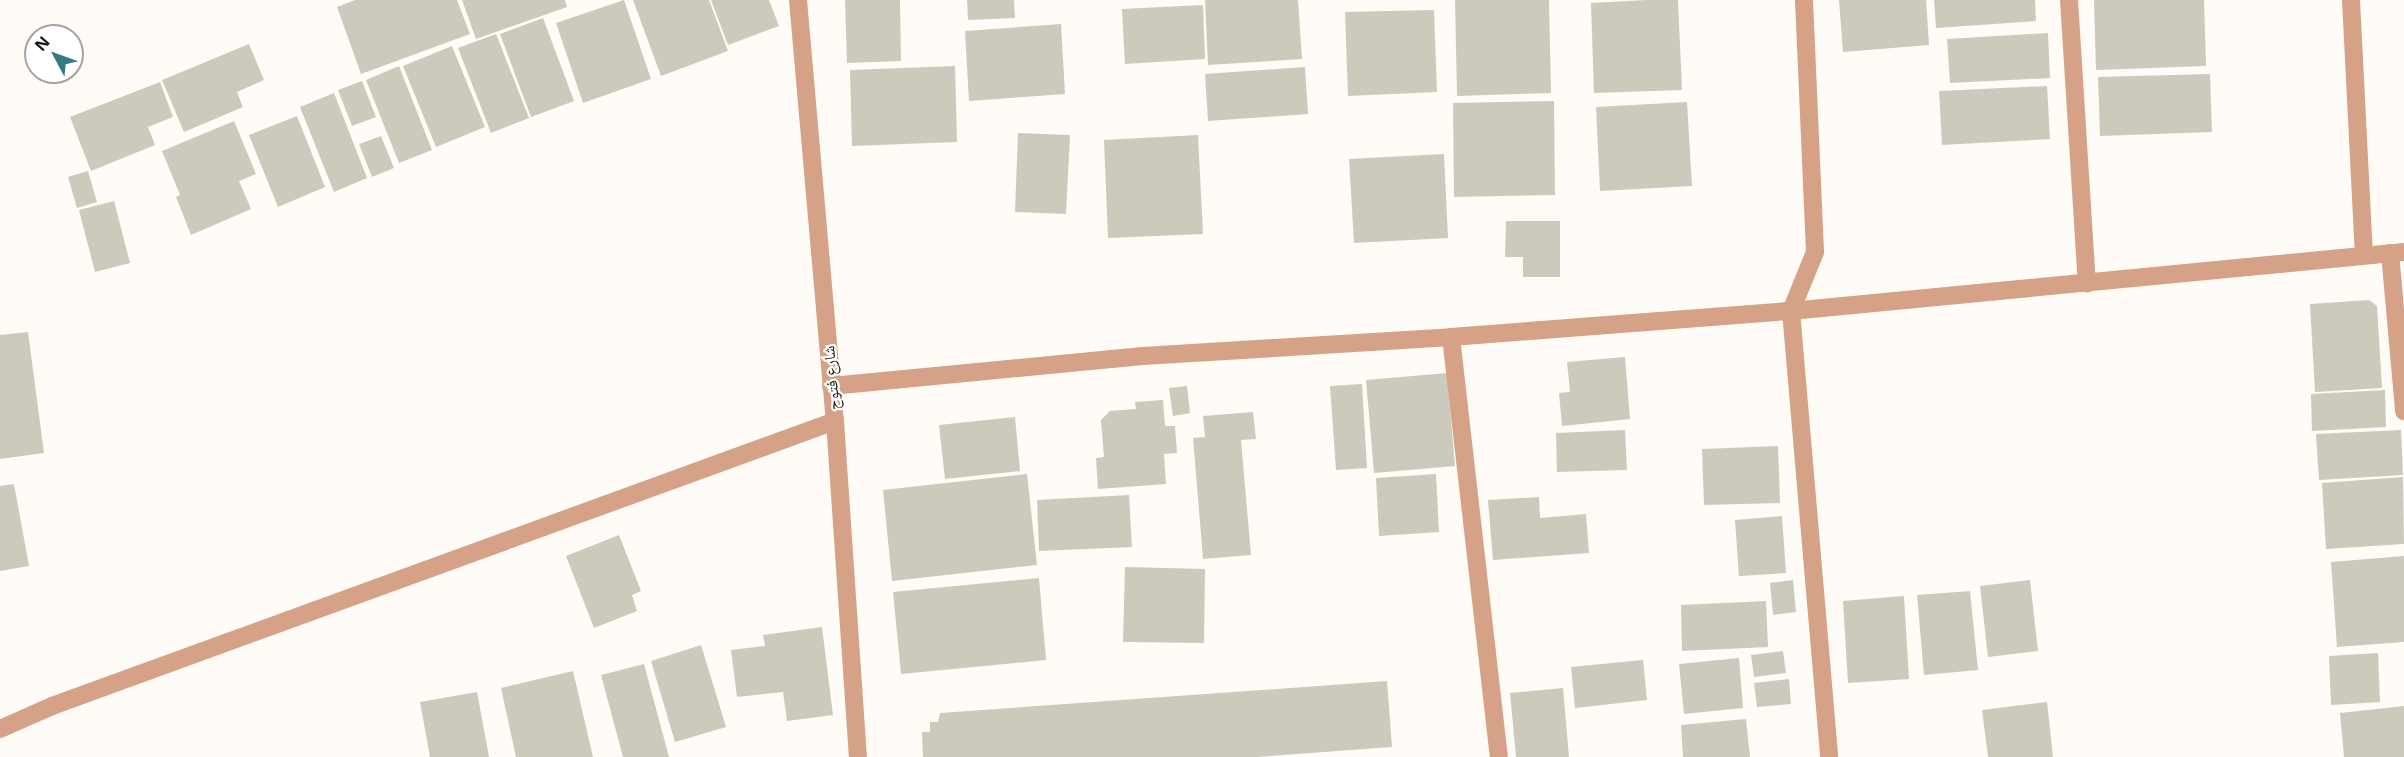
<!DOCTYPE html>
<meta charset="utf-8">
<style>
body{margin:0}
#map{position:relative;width:2404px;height:757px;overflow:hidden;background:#fffbf6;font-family:"Noto Sans","Noto Naskh Arabic",sans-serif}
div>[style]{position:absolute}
.building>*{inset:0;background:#cccabc}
.lane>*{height:18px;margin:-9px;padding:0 9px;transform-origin:9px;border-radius:9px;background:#d6a287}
.street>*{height:18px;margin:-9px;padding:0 9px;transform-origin:9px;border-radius:9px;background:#d6a287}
span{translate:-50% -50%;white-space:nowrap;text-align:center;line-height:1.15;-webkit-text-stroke:4.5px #fff;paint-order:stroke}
.street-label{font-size:16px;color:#1c1915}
.north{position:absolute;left:24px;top:24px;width:60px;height:60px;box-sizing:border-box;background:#fff;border:2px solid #a4a3a1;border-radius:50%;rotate:311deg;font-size:16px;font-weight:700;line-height:24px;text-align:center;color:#1c1915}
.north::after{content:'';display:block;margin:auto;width:21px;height:27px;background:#337a84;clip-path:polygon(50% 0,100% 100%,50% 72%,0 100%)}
</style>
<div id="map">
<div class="building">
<div style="clip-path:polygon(355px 0,457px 0,470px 34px,361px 74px,337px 7px)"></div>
<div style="clip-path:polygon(462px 0,565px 0,567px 7px,476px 39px)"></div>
<div style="clip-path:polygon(624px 0,651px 79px,583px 103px,556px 23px)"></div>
<div style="clip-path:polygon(633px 0,709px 0,728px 51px,661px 76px)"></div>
<div style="clip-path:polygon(711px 0,769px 0,779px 26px,728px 45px)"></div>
<div style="clip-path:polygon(845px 0,900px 0,901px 61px,847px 63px)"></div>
<div style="clip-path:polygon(967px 0,1014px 0,1015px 18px,968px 20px)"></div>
<div style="clip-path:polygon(1205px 0,1298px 0,1302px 59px,1208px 65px)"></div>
<div style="clip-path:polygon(1455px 0,1549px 0,1551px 93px,1457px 96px)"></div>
<div style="clip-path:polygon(1647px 0,1678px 0,1682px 90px,1594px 93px,1591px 3px)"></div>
<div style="clip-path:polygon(1839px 0,1926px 0,1929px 45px,1843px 52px)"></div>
<div style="clip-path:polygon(1934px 0,2035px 0,2036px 21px,1936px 28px)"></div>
<div style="clip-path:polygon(2094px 0,2204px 0,2206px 66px,2096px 70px)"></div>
<div style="clip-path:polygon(1203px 5px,1205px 59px,1125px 64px,1122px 9px)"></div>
<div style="clip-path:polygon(1434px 10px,1437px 92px,1348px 96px,1345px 12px)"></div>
<div style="clip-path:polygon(543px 18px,574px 101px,531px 117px,500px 34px)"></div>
<div style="clip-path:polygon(1061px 24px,1065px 94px,969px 101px,965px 31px)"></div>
<div style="clip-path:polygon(2048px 33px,2050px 78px,1950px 83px,1947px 39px)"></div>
<div style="clip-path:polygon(496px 34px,529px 118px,491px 133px,458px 48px)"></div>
<div style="clip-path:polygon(249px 44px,264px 80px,237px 92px,243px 107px,184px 132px,162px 80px)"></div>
<div style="clip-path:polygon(452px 46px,485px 127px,436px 147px,403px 66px)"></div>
<div style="clip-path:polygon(399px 66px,432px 150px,399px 163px,366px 80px)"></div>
<div style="clip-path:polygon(955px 66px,957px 142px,852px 146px,850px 70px)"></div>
<div style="clip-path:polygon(1305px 67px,1308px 114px,1208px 121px,1205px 74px)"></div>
<div style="clip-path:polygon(2210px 74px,2212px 132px,2100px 136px,2098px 77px)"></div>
<div style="clip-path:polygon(362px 81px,376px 117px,352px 126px,338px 90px)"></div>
<div style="clip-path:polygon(160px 82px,173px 117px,148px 127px,155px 145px,91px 171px,70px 117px)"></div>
<div style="clip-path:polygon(2047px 86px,2050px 139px,1942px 145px,1939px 91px)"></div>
<div style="clip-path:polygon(334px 93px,367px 178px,334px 192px,300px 107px)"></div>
<div style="clip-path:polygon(1554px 101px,1555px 195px,1454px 197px,1453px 103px)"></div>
<div style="clip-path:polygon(1687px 102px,1692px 186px,1600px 191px,1596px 107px)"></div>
<div style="clip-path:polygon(297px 116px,325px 187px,278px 207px,249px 135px)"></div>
<div style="clip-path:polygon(234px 121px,256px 174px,239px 181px,251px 209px,191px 235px,176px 197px,180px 195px,162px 151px)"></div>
<div style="clip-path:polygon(1018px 133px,1070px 135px,1066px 214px,1015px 212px)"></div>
<div style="clip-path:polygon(1198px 135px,1203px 234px,1108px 238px,1104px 140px)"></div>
<div style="clip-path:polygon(381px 136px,394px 168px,372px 177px,359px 144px)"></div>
<div style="clip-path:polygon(1444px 154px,1448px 238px,1354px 243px,1349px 159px)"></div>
<div style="clip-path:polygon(88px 171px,97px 202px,77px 208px,68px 177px)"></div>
<div style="clip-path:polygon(114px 201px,130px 263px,95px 272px,79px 210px)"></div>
<div style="clip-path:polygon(1506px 221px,1560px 221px,1560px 277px,1523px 277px,1523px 257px,1505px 257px)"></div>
<div style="clip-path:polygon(2369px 300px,2377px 306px,2382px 388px,2315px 392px,2310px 304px)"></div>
<div style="clip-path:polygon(28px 332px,44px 453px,0 459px,0 335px)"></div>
<div style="clip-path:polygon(1625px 357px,1630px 419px,1562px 426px,1559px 393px,1570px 392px,1567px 362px)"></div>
<div style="clip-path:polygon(1447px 373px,1455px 466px,1374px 473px,1366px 380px)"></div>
<div style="clip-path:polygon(1362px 384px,1367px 468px,1336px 470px,1330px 386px)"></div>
<div style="clip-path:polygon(1187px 386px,1190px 413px,1173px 416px,1169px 388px)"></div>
<div style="clip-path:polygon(2385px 390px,2386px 427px,2312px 431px,2311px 394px)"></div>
<div style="clip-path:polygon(1163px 400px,1165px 426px,1175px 426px,1177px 453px,1164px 454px,1166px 484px,1098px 489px,1096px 458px,1104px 457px,1101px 420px,1110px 411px,1136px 409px,1135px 402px)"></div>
<div style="clip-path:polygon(1253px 412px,1256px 439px,1241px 440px,1251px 555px,1203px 559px,1193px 438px,1205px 437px,1203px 416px)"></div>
<div style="clip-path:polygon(1015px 417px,1020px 471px,945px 479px,939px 425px)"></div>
<div style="clip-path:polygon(1625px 430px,1627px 470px,1557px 472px,1556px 433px)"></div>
<div style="clip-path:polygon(2401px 430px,2403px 475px,2319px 480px,2316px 434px)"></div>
<div style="clip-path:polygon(1778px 446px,1780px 503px,1704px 505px,1702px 449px)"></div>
<div style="clip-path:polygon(1027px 474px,1037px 565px,892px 581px,883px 490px)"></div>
<div style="clip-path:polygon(1436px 474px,1439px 532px,1379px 536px,1376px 478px)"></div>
<div style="clip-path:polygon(2403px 477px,2404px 544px,2326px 549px,2322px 483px)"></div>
<div style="clip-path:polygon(14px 484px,29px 566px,0 571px,0 486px)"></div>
<div style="clip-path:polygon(1129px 495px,1132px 547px,1039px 551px,1037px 500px)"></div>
<div style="clip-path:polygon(1539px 497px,1540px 518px,1586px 514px,1589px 553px,1493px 560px,1488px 500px)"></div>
<div style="clip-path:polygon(1782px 516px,1786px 573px,1739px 576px,1735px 520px)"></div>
<div style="clip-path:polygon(619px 535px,641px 591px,632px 595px,637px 611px,594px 628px,566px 556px)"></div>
<div style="clip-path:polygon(2404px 556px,2404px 642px,2337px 647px,2331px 562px)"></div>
<div style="clip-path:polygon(1125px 567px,1205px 569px,1204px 643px,1123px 642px)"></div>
<div style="clip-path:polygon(1039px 578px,1046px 660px,901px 674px,893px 592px)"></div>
<div style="clip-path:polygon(1793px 580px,1796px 612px,1773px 615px,1770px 583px)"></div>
<div style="clip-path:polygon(2030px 580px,2038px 651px,1988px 657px,1980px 586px)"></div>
<div style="clip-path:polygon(1970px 591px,1978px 670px,1924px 675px,1917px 595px)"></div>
<div style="clip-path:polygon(1904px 596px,1909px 679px,1848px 683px,1843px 601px)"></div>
<div style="clip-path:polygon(1766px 601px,1768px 647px,1682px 651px,1681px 605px)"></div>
<div style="clip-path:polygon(822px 627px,833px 715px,787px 721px,783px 692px,737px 697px,731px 650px,765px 646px,763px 635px)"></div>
<div style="clip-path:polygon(701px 645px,726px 727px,675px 742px,651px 661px)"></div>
<div style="clip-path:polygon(1783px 651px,1786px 673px,1754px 677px,1751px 655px)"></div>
<div style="clip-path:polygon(2378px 653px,2380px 702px,2331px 705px,2329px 656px)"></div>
<div style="clip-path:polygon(1739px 658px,1743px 708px,1684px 714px,1679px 664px)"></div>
<div style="clip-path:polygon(1643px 660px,1647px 700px,1575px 708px,1571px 667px)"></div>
<div style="clip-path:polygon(644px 664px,669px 757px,623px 757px,601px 675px)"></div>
<div style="clip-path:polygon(573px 671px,593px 757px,516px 757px,501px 688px)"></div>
<div style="clip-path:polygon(1789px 679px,1791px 704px,1757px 707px,1754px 683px)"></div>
<div style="clip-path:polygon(1387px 681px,1392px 747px,1257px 757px,923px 757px,922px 732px,930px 732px,930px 722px,938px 722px,940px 713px)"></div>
<div style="clip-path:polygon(1563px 688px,1569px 757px,1516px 757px,1510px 693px)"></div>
<div style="clip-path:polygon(477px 692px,489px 757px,430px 757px,420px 702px)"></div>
<div style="clip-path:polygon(2047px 702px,2053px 757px,1988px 757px,1982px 710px)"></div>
<div style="clip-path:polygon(2404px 706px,2404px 757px,2344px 757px,2340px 713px)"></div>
<div style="clip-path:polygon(1746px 719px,1750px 757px,1683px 757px,1681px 725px)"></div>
</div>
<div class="lane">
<div style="left:2069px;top:0;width:284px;rotate:86.4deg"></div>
</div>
<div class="street">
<div style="left:798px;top:0;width:423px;rotate:85deg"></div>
<div style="left:835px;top:421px;width:337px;rotate:86.1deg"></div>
<div style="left:1804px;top:0;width:252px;rotate:87.5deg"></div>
<div style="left:1815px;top:252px;width:64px;rotate:112.1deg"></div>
<div style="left:1791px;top:311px;width:448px;rotate:85.1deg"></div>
<div style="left:2351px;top:0;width:255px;rotate:87.1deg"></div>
<div style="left:2390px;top:253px;width:159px;rotate:84.9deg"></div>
<div style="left:1451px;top:337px;width:423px;rotate:83.5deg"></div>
<div style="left:831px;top:386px;width:313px;rotate:-5.5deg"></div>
<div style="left:1143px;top:356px;width:309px;rotate:-3.5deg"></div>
<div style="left:1451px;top:337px;width:341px;rotate:-4.4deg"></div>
<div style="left:1791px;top:311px;width:616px;rotate:-5.5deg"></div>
<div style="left:0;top:729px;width:57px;rotate:-23.9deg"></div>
<div style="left:52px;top:706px;width:833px;rotate:-20deg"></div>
</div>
<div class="street-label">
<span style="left:831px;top:378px;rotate:-95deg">شارع فتوح</span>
</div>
<div class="north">N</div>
</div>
